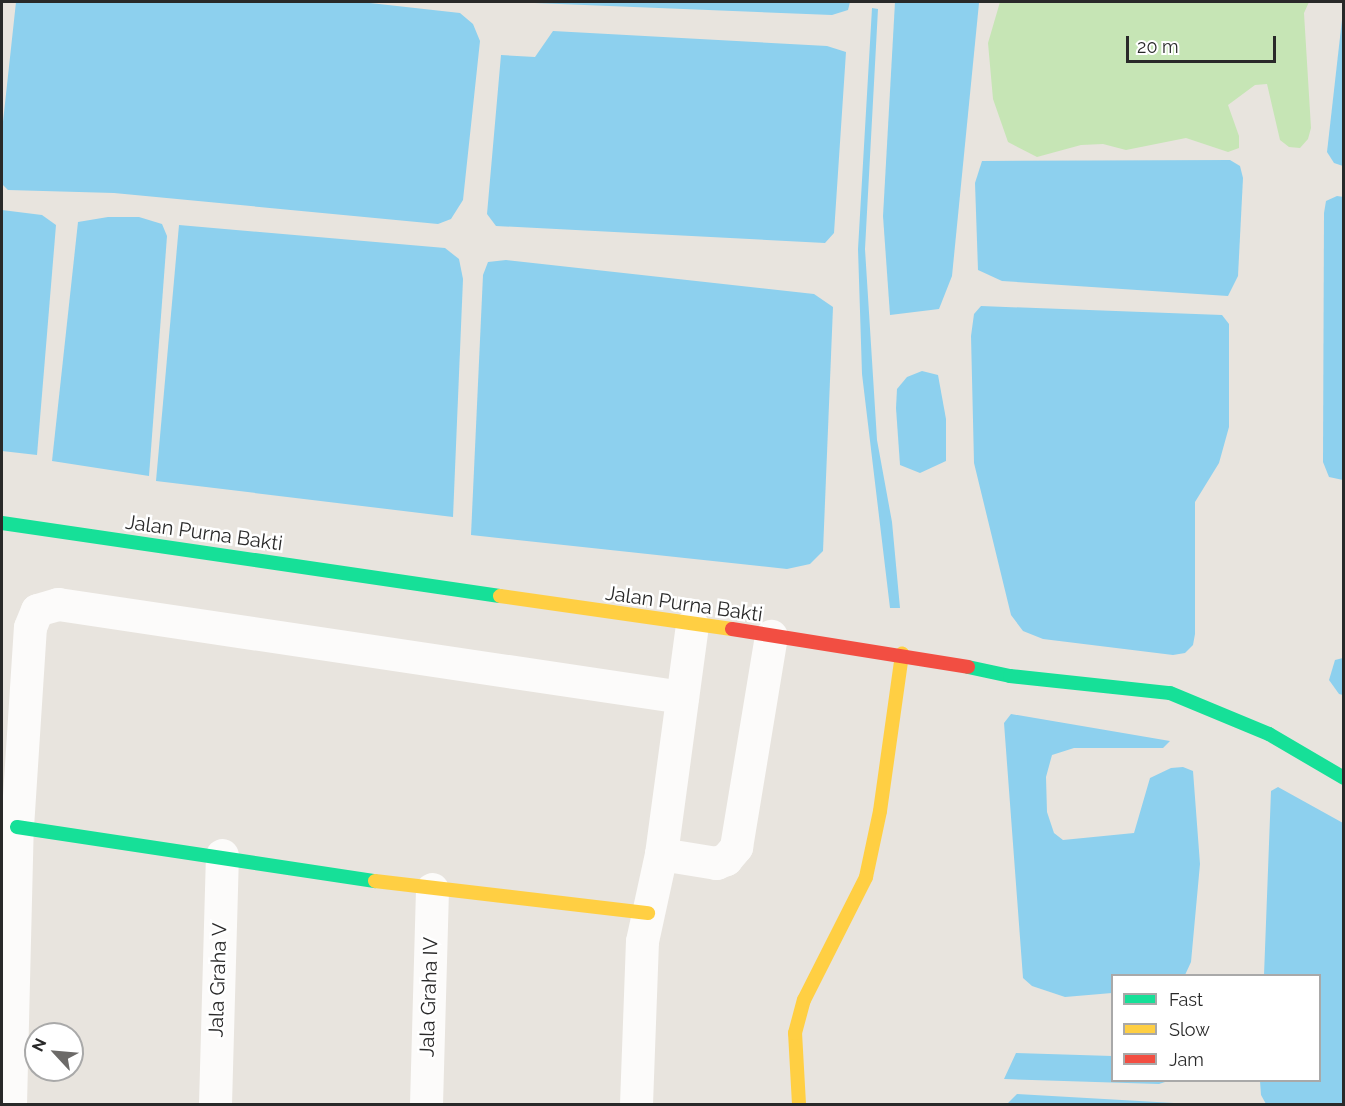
<!DOCTYPE html>
<style>
body{margin:0}
#map{position:relative;width:1345px;height:1106px;overflow:hidden;background:#e8e4de;font-family:Raleway,sans-serif}
div>[style]{position:absolute}
.green>*{inset:0;background:#c6e5b5}
.water>*{inset:0;background:#8dd0ee}
.street>*{height:33px;margin:-16.5px;padding:0 16.5px;transform-origin:16.5px;border-radius:16.5px;background:#fcfbfa}
.fast>*{height:14px;margin:-7px;padding:0 7px;transform-origin:7px;border-radius:7px;background:#16e098}
.slow>*{height:14px;margin:-7px;padding:0 7px;transform-origin:7px;border-radius:7px;background:#ffcf43}
.jam>*{height:14px;margin:-7px;padding:0 7px;transform-origin:7px;border-radius:7px;background:#f24e42}
span{translate:-50% -50%;white-space:nowrap;text-align:center;line-height:1.15;-webkit-text-stroke:5px #fff;paint-order:stroke}
.street-label{font-size:20px;color:#292929}
.frame{position:absolute;inset:0;border:3px solid #292929;pointer-events:none}
.legend{position:absolute;left:1111px;top:974px;width:210px;height:108px;box-sizing:border-box;background:#fff;border:2px solid #a9a9a9;margin:0;padding:8px 10px;list-style:none;font-size:18px;color:#292929}
.legend li{display:flex;align-items:center;gap:12px;height:30px}
.legend b{width:30px;border:2px solid #a9a9a9}
.north{position:absolute;left:24px;top:1022px;width:60px;height:60px;box-sizing:border-box;background:#fff;border:2px solid #a9a9a9;border-radius:50%;rotate:296deg;font-size:16px;font-weight:700;line-height:24px;text-align:center;color:#292929}
.north::after{content:'';display:block;margin:auto;width:21px;height:27px;background:#6c6a68;clip-path:polygon(50% 0,100% 100%,50% 72%,0 100%)}
.scale{position:absolute;left:1126px;top:36px;width:150px;height:27px;box-sizing:border-box;border:3px solid #292929;border-top:0;padding-left:8px;font-size:18px;line-height:21px;white-space:nowrap;color:#292929;-webkit-text-stroke:4px #fff;paint-order:stroke}
</style>
<div id="map">
<div class="green">
<div style="clip-path:polygon(1000px 2px,1309px 2px,1304px 13px,1311px 128px,1308px 139px,1300px 148px,1289px 147px,1280px 140px,1267px 84px,1255px 85px,1228px 105px,1239px 136px,1239px 148px,1228px 152px,1186px 138px,1126px 150px,1103px 144px,1081px 145px,1037px 157px,1008px 142px,993px 99px,988px 43px)"></div>
</div>
<div class="water">
<div style="clip-path:polygon(16px 2px,361px 2px,460px 13px,473px 24px,480px 41px,463px 200px,451px 219px,438px 224px,114px 193px,8px 190px,2px 184px,2px 131px)"></div>
<div style="clip-path:polygon(510px 2px,850px 2px,848px 10px,832px 15px)"></div>
<div style="clip-path:polygon(895px 2px,979px 3px,952px 276px,939px 309px,890px 315px,883px 216px)"></div>
<div style="clip-path:polygon(1344px 2px,1344px 166px,1343px 166px,1334px 163px,1327px 152px)"></div>
<div style="clip-path:polygon(872px 8px,878px 9px,865px 249px,877px 440px,892px 522px,900px 608px,890px 608px,862px 374px,858px 249px)"></div>
<div style="clip-path:polygon(553px 31px,827px 46px,846px 52px,834px 233px,825px 243px,496px 226px,487px 214px,501px 55px,535px 57px)"></div>
<div style="clip-path:polygon(1230px 160px,1240px 166px,1243px 178px,1238px 276px,1228px 296px,1002px 281px,978px 270px,975px 183px,982px 161px)"></div>
<div style="clip-path:polygon(1337px 196px,1344px 197px,1343px 480px,1329px 477px,1323px 462px,1324px 213px,1326px 201px)"></div>
<div style="clip-path:polygon(2px 210px,42px 215px,56px 225px,37px 455px,2px 451px)"></div>
<div style="clip-path:polygon(108px 217px,139px 217px,162px 224px,167px 236px,149px 476px,52px 461px,78px 222px)"></div>
<div style="clip-path:polygon(179px 225px,445px 248px,459px 259px,463px 279px,453px 517px,156px 481px)"></div>
<div style="clip-path:polygon(506px 260px,814px 294px,833px 307px,823px 551px,810px 564px,787px 569px,471px 535px,483px 275px,488px 262px)"></div>
<div style="clip-path:polygon(981px 306px,1222px 315px,1229px 324px,1229px 427px,1219px 463px,1195px 502px,1195px 634px,1193px 645px,1185px 653px,1173px 655px,1043px 639px,1023px 631px,1011px 615px,974px 463px,971px 336px,974px 314px)"></div>
<div style="clip-path:polygon(922px 371px,938px 375px,946px 419px,946px 461px,920px 473px,900px 465px,896px 408px,897px 389px,907px 377px)"></div>
<div style="clip-path:polygon(1343px 658px,1343px 695px,1339px 694px,1329px 680px,1335px 660px)"></div>
<div style="clip-path:polygon(1011px 714px,1170px 741px,1163px 748px,1074px 748px,1052px 755px,1046px 777px,1047px 812px,1054px 833px,1063px 840px,1134px 833px,1150px 778px,1171px 768px,1183px 767px,1193px 771px,1200px 864px,1191px 962px,1185px 975px,1112px 976px,1112px 993px,1065px 997px,1032px 986px,1023px 978px,1004px 723px)"></div>
<div style="clip-path:polygon(1278px 787px,1343px 823px,1343px 1104px,1266px 1104px,1261px 1095px,1260px 1081px,1320px 1080px,1320px 976px,1264px 975px,1271px 791px)"></div>
<div style="clip-path:polygon(1016px 1053px,1112px 1056px,1112px 1080px,1168px 1081px,1159px 1084px,1004px 1079px)"></div>
<div style="clip-path:polygon(1017px 1094px,1174px 1103px,1007px 1104px)"></div>
</div>
<div class="street">
<div style="left:661px;top:854px;width:56px;rotate:9.3deg"></div>
<div style="left:716px;top:863px;width:11px;rotate:-22deg"></div>
<div style="left:726px;top:859px;width:16px;rotate:-50deg"></div>
<div style="left:736px;top:847px;width:214px;rotate:-80.6deg"></div>
<div style="left:10px;top:1104px;width:277px;rotate:-88.6deg"></div>
<div style="left:17px;top:827px;width:200px;rotate:-86.3deg"></div>
<div style="left:30px;top:627px;width:18px;rotate:-68deg"></div>
<div style="left:37px;top:610px;width:22px;rotate:-16deg"></div>
<div style="left:58px;top:604px;width:631px;rotate:8.48deg"></div>
<div style="left:215px;top:1104px;width:249px;rotate:-88.4deg"></div>
<div style="left:426px;top:1104px;width:215px;rotate:-88.4deg"></div>
<div style="left:636px;top:1104px;width:163px;rotate:-87.9deg"></div>
<div style="left:642px;top:941px;width:89px;rotate:-77.7deg"></div>
<div style="left:661px;top:854px;width:231px;rotate:-82.3deg"></div>
</div>
<div class="fast">
<div style="left:2px;top:523px;width:503px;rotate:8.34deg"></div>
<div style="left:968px;top:667px;width:43px;rotate:12.1deg"></div>
<div style="left:1010px;top:676px;width:161px;rotate:6.1deg"></div>
<div style="left:1170px;top:693px;width:107px;rotate:22.5deg"></div>
<div style="left:1269px;top:734px;width:87px;rotate:30.4deg"></div>
<div style="left:17px;top:827px;width:362px;rotate:8.6deg"></div>
</div>
<div class="slow">
<div style="left:500px;top:596px;width:234px;rotate:8.1deg"></div>
<div style="left:375px;top:881px;width:275px;rotate:6.7deg"></div>
<div style="left:799px;top:1104px;width:71px;rotate:-93.2deg"></div>
<div style="left:795px;top:1033px;width:34px;rotate:-75deg"></div>
<div style="left:804px;top:1000px;width:138px;rotate:-63.2deg"></div>
<div style="left:866px;top:877px;width:67px;rotate:-78deg"></div>
<div style="left:880px;top:811px;width:159px;rotate:-82deg"></div>
</div>
<div class="jam">
<div style="left:732px;top:629px;width:239px;rotate:9.1deg"></div>
</div>
<div class="street-label">
<span style="left:204px;top:533px;rotate:8deg">Jalan Purna Bakti</span>
<span style="left:684px;top:604px;rotate:8deg">Jalan Purna Bakti</span>
<span style="left:218px;top:980px;rotate:-88deg">Jala Graha V</span>
<span style="left:429px;top:997px;rotate:-88deg">Jala Graha IV</span>
</div>
<div class="frame"></div>
<ul class="legend">
<li><b style="height:8px;background:#16e098"></b>Fast</li>
<li><b style="height:8px;background:#ffcf43"></b>Slow</li>
<li><b style="height:8px;background:#f24e42"></b>Jam</li>
</ul>
<div class="north">N</div>
<div class="scale">20 m</div>
</div>
